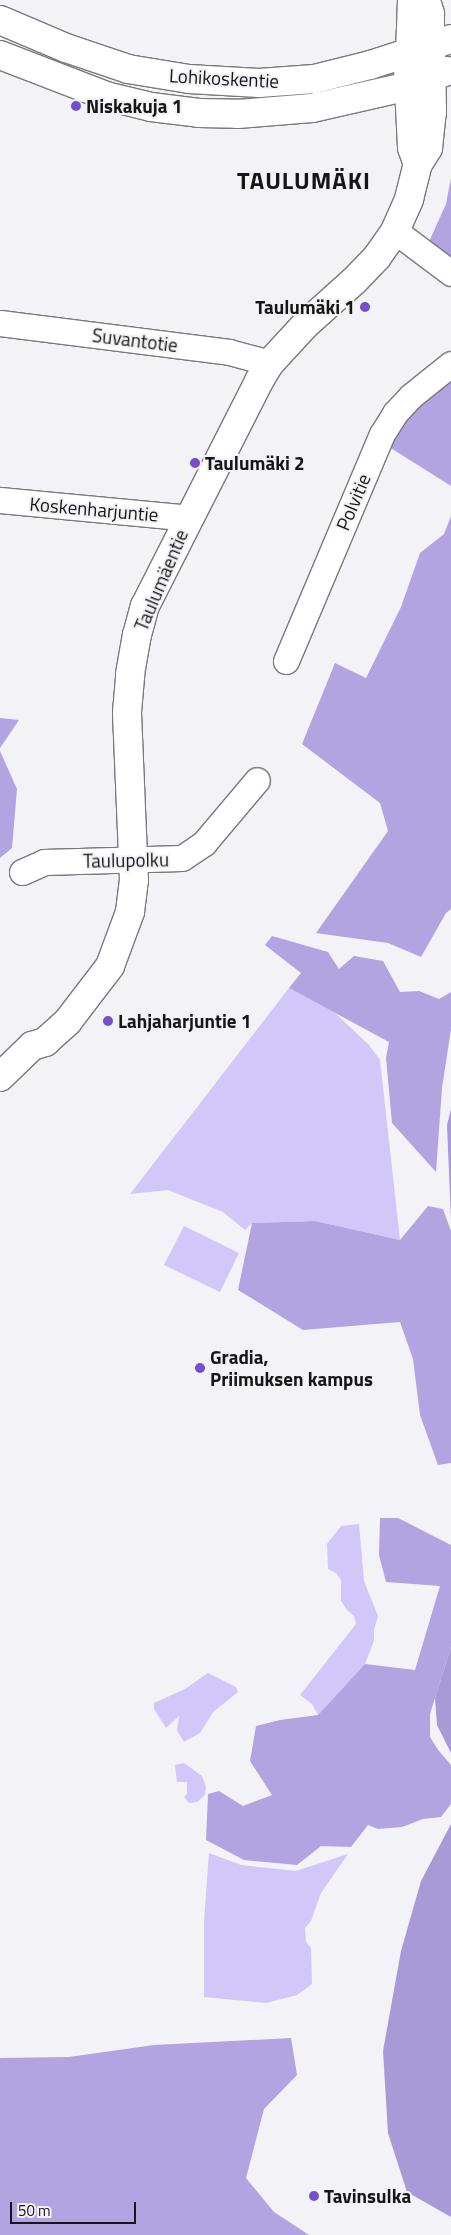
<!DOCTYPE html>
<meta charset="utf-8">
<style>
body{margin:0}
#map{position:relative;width:451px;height:2235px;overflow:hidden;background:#f3f2f7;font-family:"Titillium Web",sans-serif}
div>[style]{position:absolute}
.green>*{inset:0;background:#d1c7f9}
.forest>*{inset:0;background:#b1a4e1}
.water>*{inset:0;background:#a79ad6}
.roads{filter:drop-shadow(1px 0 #79797d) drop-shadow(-1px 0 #79797d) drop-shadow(0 1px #79797d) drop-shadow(0 -1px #79797d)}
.minor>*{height:25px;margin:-12.5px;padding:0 12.5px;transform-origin:12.5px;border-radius:12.5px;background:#fff}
.major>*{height:28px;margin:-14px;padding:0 14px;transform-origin:14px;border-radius:14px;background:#fff}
.dots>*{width:14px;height:14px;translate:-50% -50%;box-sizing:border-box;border:2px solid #f3f2f7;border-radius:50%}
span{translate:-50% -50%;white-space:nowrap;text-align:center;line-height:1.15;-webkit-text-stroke:4px #f3f2f7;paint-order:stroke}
.street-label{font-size:19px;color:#161517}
.poi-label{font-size:19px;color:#161517;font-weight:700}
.left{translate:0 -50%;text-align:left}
.right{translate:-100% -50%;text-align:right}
.district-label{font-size:24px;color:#161517;font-weight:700;letter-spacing:1px}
.scale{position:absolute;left:10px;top:2202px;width:126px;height:22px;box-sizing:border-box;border:2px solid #161517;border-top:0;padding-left:6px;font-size:15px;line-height:18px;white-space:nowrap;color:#161517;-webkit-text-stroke:4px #f3f2f7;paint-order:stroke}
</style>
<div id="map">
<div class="green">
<div style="clip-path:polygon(289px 988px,335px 1013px,369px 1045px,380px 1060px,400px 1240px,315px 1221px,252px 1223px,245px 1230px,223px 1212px,168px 1190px,130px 1194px)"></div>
<div style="clip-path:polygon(184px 1226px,239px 1253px,220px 1292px,164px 1265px)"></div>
<div style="clip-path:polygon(359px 1524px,364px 1581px,378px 1616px,374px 1630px,374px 1641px,365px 1664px,318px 1715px,312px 1704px,300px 1695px,356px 1624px,354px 1616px,347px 1610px,341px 1601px,341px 1580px,336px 1573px,328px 1569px,327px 1544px,341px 1526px)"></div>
<div style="clip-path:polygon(208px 1673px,236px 1687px,238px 1692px,213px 1712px,200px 1733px,184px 1742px,177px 1730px,179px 1716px,166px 1728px,154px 1709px,154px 1703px,185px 1689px)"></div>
<div style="clip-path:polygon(184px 1763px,202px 1776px,206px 1787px,205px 1795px,197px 1802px,189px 1803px,184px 1797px,187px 1794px,187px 1782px,177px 1782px,175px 1765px)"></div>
<div style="clip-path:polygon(209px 1853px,241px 1865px,296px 1871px,348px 1854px,321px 1893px,311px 1921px,305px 1928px,306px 1942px,311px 1948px,312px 1984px,297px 1995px,266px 2003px,204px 1997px,204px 1921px)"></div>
</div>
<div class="forest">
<div style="clip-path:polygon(451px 178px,451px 264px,428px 244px,446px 204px)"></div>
<div style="clip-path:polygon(451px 375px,451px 486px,386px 445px,400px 417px)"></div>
<div style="clip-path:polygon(451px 516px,451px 909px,446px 913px,421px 957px,388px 943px,316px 933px,388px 831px,380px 803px,302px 744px,335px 663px,366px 678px,401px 607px,420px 553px,444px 534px)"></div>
<div style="clip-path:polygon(0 718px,19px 720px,0 748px)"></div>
<div style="clip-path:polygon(0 751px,17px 789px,12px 848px,0 858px)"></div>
<div style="clip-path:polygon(272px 936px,328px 952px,339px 969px,354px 956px,383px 961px,400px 992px,419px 991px,439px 999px,451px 992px,451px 1029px,442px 1088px,436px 1172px,392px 1123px,386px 1058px,389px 1042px,289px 988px,301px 973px,265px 945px)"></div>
<div style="clip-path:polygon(428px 1206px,443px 1209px,451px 1231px,451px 1463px,438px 1465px,420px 1415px,413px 1359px,400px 1322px,303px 1330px,238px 1290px,252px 1223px,315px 1221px,400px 1240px)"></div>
<div style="clip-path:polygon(380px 1518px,398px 1518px,451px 1545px,451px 1647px,430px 1714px,430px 1737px,439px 1751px,451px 1765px,451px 1804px,441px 1817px,423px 1819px,402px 1827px,378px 1829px,368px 1825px,351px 1847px,321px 1846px,297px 1865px,244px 1860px,206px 1840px,208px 1794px,219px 1791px,243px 1806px,272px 1795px,250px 1761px,256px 1726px,280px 1720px,318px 1715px,365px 1664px,415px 1670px,440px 1586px,386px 1582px,379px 1555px)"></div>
<div style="clip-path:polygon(291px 2038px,297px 2075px,264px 2109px,246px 2178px,274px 2212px,309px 2235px,0 2235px,0 2058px,69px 2057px,154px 2045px)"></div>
</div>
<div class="water">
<div style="clip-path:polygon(451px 1109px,451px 1219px,447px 1125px)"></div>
<div style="clip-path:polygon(451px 1647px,451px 1753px,437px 1725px,435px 1698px)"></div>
<div style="clip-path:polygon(451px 1824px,451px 2217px,407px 2192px,388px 2133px,383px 2051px,401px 1951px,421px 1881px)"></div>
</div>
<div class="roads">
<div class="minor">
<div style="left:427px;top:0;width:14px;rotate:73deg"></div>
<div style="left:431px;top:13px;width:33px;rotate:90deg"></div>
<div style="left:408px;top:54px;width:54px;rotate:-87.9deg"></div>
<div style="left:395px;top:231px;width:70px;rotate:36.9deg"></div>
<div style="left:0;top:323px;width:231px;rotate:7.2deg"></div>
<div style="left:229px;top:352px;width:42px;rotate:15deg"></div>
<div style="left:0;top:500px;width:190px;rotate:5.4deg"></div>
<div style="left:286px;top:661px;width:246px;rotate:-67.1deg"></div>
<div style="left:382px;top:434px;width:25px;rotate:-58deg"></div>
<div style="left:395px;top:413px;width:23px;rotate:-47deg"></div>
<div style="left:411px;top:396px;width:51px;rotate:-38.7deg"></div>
<div style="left:22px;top:872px;width:24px;rotate:-24deg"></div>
<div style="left:44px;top:862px;width:138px;rotate:-1.7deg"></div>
<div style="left:182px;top:858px;width:27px;rotate:-34deg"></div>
<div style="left:204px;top:843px;width:82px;rotate:-49.9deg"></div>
</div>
<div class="major">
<div style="left:0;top:20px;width:72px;rotate:23deg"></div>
<div style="left:66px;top:48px;width:65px;rotate:18.7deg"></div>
<div style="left:128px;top:69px;width:62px;rotate:9.3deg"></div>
<div style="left:189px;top:79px;width:70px;rotate:3.3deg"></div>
<div style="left:259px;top:83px;width:55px;rotate:-4.2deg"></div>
<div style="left:314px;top:79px;width:58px;rotate:-14deg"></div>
<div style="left:370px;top:65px;width:85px;rotate:-17.8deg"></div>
<div style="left:0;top:55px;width:114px;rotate:21.1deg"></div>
<div style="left:106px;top:96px;width:46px;rotate:13.7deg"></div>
<div style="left:151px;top:107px;width:48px;rotate:7.1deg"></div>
<div style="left:199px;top:113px;width:39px;rotate:1deg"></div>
<div style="left:238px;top:114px;width:74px;rotate:-4.6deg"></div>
<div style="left:312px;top:108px;width:99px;rotate:-12.8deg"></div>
<div style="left:409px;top:86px;width:41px;rotate:-21.5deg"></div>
<div style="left:408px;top:68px;width:80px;rotate:87.1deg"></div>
<div style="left:412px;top:148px;width:12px;rotate:70deg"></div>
<div style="left:0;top:1077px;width:45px;rotate:-44.1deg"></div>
<div style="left:32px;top:1046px;width:14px;rotate:-17deg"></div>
<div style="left:45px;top:1042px;width:31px;rotate:-42deg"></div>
<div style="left:68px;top:1021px;width:69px;rotate:-52.6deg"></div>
<div style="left:110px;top:966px;width:58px;rotate:-69.7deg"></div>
<div style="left:130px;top:912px;width:32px;rotate:-83deg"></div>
<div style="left:134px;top:880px;width:168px;rotate:-92.4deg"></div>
<div style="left:127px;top:712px;width:38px;rotate:-85deg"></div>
<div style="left:130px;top:674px;width:40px;rotate:-80deg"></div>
<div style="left:137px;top:635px;width:30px;rotate:-75deg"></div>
<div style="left:145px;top:606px;width:252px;rotate:-63.1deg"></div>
<div style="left:259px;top:381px;width:21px;rotate:-59deg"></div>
<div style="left:270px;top:363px;width:53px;rotate:-47.3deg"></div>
<div style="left:306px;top:324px;width:64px;rotate:-41.9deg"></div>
<div style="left:354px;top:281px;width:33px;rotate:-46deg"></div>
<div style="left:377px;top:257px;width:32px;rotate:-55deg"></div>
<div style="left:395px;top:231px;width:35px;rotate:-66deg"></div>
<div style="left:409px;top:199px;width:36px;rotate:-76deg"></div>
<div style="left:418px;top:164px;width:19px;rotate:-58deg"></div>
<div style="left:428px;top:148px;width:36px;rotate:-84deg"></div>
<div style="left:432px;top:112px;width:66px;rotate:-90.9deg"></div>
</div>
</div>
<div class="dots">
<div style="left:76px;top:106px;background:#754fc8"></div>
<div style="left:365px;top:307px;background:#754fc8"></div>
<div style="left:195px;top:463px;background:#754fc8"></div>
<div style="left:108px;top:1021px;background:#754fc8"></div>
<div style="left:200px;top:1368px;background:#754fc8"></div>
<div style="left:314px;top:2196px;background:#754fc8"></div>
</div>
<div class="street-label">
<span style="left:224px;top:78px;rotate:3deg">Lohikoskentie</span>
<span style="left:135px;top:340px;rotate:7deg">Suvantotie</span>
<span style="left:353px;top:502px;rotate:-67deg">Polvitie</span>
<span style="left:94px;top:509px;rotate:5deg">Koskenharjuntie</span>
<span style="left:161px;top:580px;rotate:-67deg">Taulumäentie</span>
<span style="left:126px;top:860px;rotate:-1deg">Taulupolku</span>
</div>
<div class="poi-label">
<span class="left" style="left:86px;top:106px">Niskakuja 1</span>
<span class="right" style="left:355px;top:307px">Taulumäki 1</span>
<span class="left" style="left:205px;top:463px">Taulumäki 2</span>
<span class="left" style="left:118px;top:1021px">Lahjaharjuntie 1</span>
<span class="left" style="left:210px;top:1368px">Gradia,<br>Priimuksen kampus</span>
<span class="left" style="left:324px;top:2196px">Tavinsulka</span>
</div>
<div class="district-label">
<span style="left:304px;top:181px">TAULUMÄKI</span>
</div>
<div class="scale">50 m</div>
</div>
